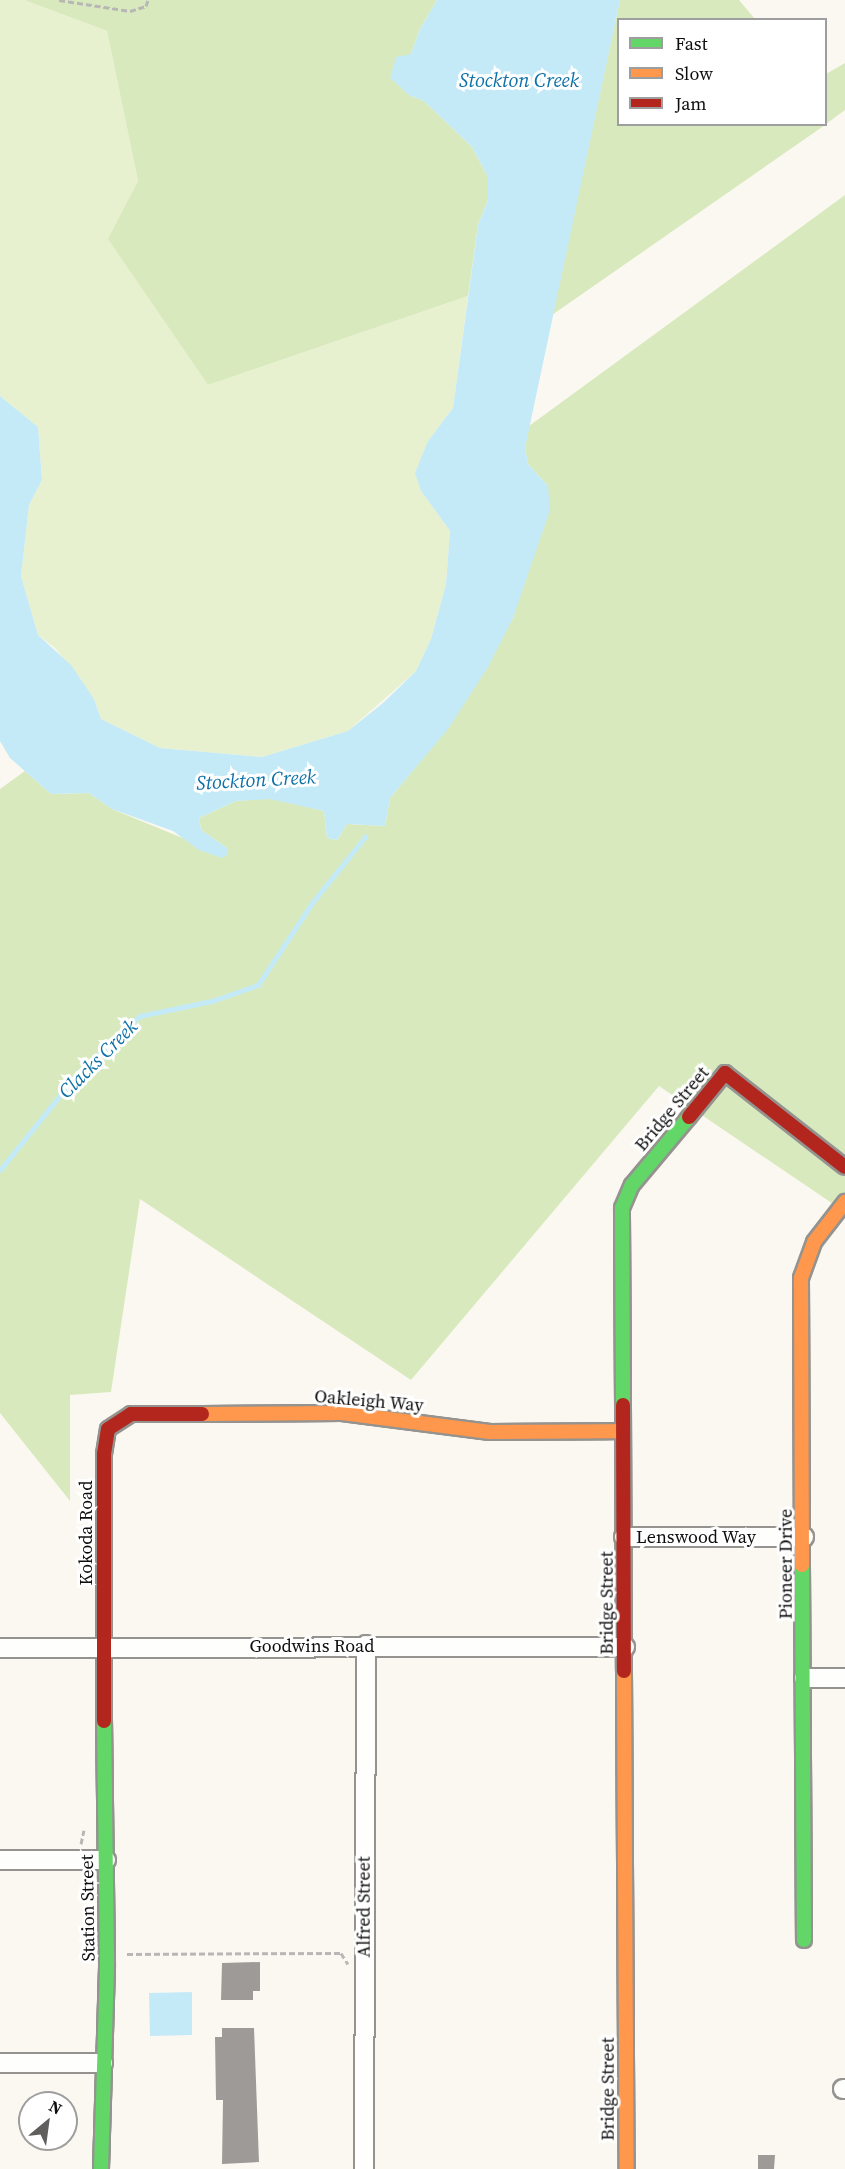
<!DOCTYPE html>
<style>
body{margin:0}
#map{position:relative;width:845px;height:2169px;overflow:hidden;background:#fbf8f1;font-family:"Source Serif 4",serif}
div>[style]{position:absolute}
.green>*{inset:0;background:#e7f1cf}
.forest>*{inset:0;background:#d8eabd}
.water>*{inset:0;background:#c4eaf8}
.stream>*{height:4.5px;margin:-2.25px;padding:0 2.25px;transform-origin:2.25px;border-radius:2.25px;background:#c4eaf8}
.building>*{inset:0;background:#9e9a97}
.path>*{height:3px;margin-top:-1.5px;transform-origin:0;background:repeating-linear-gradient(90deg,#b8b7b6 0 6px,transparent 0 9px)}
.roads{filter:drop-shadow(2px 0 #949390) drop-shadow(-2px 0 #949390) drop-shadow(0 2px #949390) drop-shadow(0 -2px #949390)}
.street>*{height:18px;margin:-9px;padding:0 9px;transform-origin:9px;border-radius:9px;background:#fefefd}
.fast>*{height:14px;margin:-7px;padding:0 7px;transform-origin:7px;border-radius:7px;background:#63d668}
.slow>*{height:14px;margin:-7px;padding:0 7px;transform-origin:7px;border-radius:7px;background:#ff974d}
.jam>*{height:14px;margin:-7px;padding:0 7px;transform-origin:7px;border-radius:7px;background:#b3261e}
span{translate:-50% -50%;white-space:nowrap;text-align:center;line-height:1.15;-webkit-text-stroke:6px #fff;paint-order:stroke}
.street-label{font-size:18px;color:#0d0d0d}
.water-label{font-size:20px;color:#0d71a8;font-style:italic}
.legend{position:absolute;left:617px;top:18px;width:210px;height:108px;box-sizing:border-box;background:#fff;border:2px solid #9e9e9e;margin:0;padding:8px 10px;list-style:none;font-size:18px;color:#0d0d0d}
.legend li{display:flex;align-items:center;gap:12px;height:30px}
.legend b{width:30px;border:2px solid #9e9e9e}
.north{position:absolute;left:18px;top:2091px;width:60px;height:60px;box-sizing:border-box;background:#fff;border:2px solid #9e9e9e;border-radius:50%;rotate:29deg;font-size:16px;font-weight:700;line-height:24px;text-align:center;color:#0d0d0d}
.north::after{content:'';display:block;margin:auto;width:21px;height:27px;background:#605f5d;clip-path:polygon(50% 0,100% 100%,50% 72%,0 100%)}
</style>
<div id="map">
<div class="green">
<div style="clip-path:polygon(0 0,24px 0,107px 31px,138px 181px,109px 239px,208px 385px,468px 296px,453px 408px,428px 441px,421px 491px,450px 531px,446px 584px,431px 639px,416px 671px,348px 731px,262px 757px,160px 748px,101px 719px,94px 699px,55px 648px,38px 635px,21px 576px,29px 505px,42px 480px,38px 427px,0 396px)"></div>
</div>
<div class="forest">
<div style="clip-path:polygon(24px 0,437px 0,420px 29px,411px 54px,409px 95px,424px 101px,472px 147px,488px 177px,488px 200px,478px 225px,468px 296px,208px 385px,108px 239px,138px 181px,107px 31px)"></div>
<div style="clip-path:polygon(620px 0,739px 0,755px 19px,618px 20px,618px 124px,825px 125px,552px 315px)"></div>
<div style="clip-path:polygon(845px 63px,845px 110px,826px 124px,826px 74px)"></div>
<div style="clip-path:polygon(845px 195px,845px 1212px,659px 1086px,411px 1380px,140px 1199px,111px 1392px,70px 1395px,70px 1501px,0 1413px,0 789px,25px 771px,51px 794px,89px 793px,112px 809px,185px 839px,227px 848px,201px 830px,199px 818px,236px 801px,270px 798px,324px 811px,327px 838px,337px 840px,347px 824px,385px 826px,390px 798px,448px 728px,513px 618px,548px 486px,528px 464px,525px 448px,529px 426px)"></div>
</div>
<div class="water">
<div style="clip-path:polygon(437px 0,620px 0,525px 448px,528px 464px,548px 486px,550px 510px,513px 618px,488px 667px,448px 729px,390px 798px,385px 826px,347px 824px,337px 840px,327px 838px,324px 811px,270px 799px,236px 801px,199px 818px,201px 830px,227px 848px,227px 855px,222px 858px,199px 850px,173px 831px,112px 809px,89px 793px,51px 794px,10px 758px,0 741px,0 396px,38px 427px,42px 480px,29px 505px,21px 576px,38px 635px,71px 665px,94px 699px,101px 719px,160px 748px,262px 757px,348px 731px,383px 703px,416px 671px,431px 639px,446px 584px,450px 531px,421px 491px,415px 473px,428px 441px,453px 408px,478px 225px,488px 200px,488px 177px,472px 147px,424px 101px,409px 95px,390px 78px,396px 57px,411px 54px,420px 29px)"></div>
<div style="clip-path:polygon(192px 1992px,192px 2035px,150px 2036px,149px 1993px)"></div>
</div>
<div class="stream">
<div style="left:0;top:1170px;width:124px;rotate:-51.2deg"></div>
<div style="left:78px;top:1073px;width:84px;rotate:-42.6deg"></div>
<div style="left:140px;top:1016px;width:74px;rotate:-11.8deg"></div>
<div style="left:212px;top:1001px;width:49px;rotate:-19.2deg"></div>
<div style="left:258px;top:985px;width:98px;rotate:-56.6deg"></div>
<div style="left:312px;top:903px;width:85px;rotate:-51.2deg"></div>
</div>
<div class="building">
<div style="clip-path:polygon(260px 1962px,260px 1991px,253px 1991px,253px 2000px,221px 2000px,222px 1963px)"></div>
<div style="clip-path:polygon(222px 2028px,254px 2028px,259px 2162px,222px 2164px,223px 2100px,216px 2100px,215px 2037px,222px 2037px)"></div>
<div style="clip-path:polygon(758px 2155px,775px 2155px,774px 2169px,758px 2169px)"></div>
</div>
<div class="path">
<div style="left:59px;top:0;width:72px;rotate:8.8deg"></div>
<div style="left:130px;top:11px;width:17px;rotate:-17deg"></div>
<div style="left:146px;top:6px;width:6px;rotate:-72deg"></div>
<div style="left:81px;top:1844px;width:14px;rotate:-78deg"></div>
<div style="left:127px;top:1954px;width:214px;rotate:-0.3deg"></div>
<div style="left:341px;top:1953px;width:13px;rotate:58deg"></div>
</div>
<div class="roads">
<div class="street">
<div style="left:624px;top:1537px;width:180px"></div>
<div style="left:0;top:1648px;width:625px;rotate:-0.09deg"></div>
<div style="left:804px;top:1678px;width:41px"></div>
<div style="left:0;top:1860px;width:106px"></div>
<div style="left:0;top:2063px;width:103px"></div>
<div style="left:843px;top:2089px;width:2px"></div>
<div style="left:364px;top:2169px;width:524px;rotate:-89.78deg"></div>
</div>
<div class="fast">
<div style="left:623px;top:1405px;width:197px;rotate:-90.3deg"></div>
<div style="left:622px;top:1208px;width:25px;rotate:-67deg"></div>
<div style="left:632px;top:1185px;width:89px;rotate:-50deg"></div>
<div style="left:802px;top:1565px;width:375px;rotate:89.7deg"></div>
<div style="left:101px;top:2169px;width:205px;rotate:-88.3deg"></div>
<div style="left:107px;top:1964px;width:243px;rotate:-90.7deg"></div>
</div>
<div class="slow">
<div style="left:202px;top:1414px;width:140px;rotate:-0.4deg"></div>
<div style="left:342px;top:1413px;width:149px;rotate:7.3deg"></div>
<div style="left:490px;top:1432px;width:132px;rotate:-0.4deg"></div>
<div style="left:802px;top:1565px;width:287px;rotate:-90.2deg"></div>
<div style="left:801px;top:1278px;width:38px;rotate:-70deg"></div>
<div style="left:814px;top:1242px;width:51px;rotate:-52.2deg"></div>
<div style="left:624px;top:1671px;width:498px;rotate:89.7deg"></div>
</div>
<div class="jam">
<div style="left:689px;top:1117px;width:57px;rotate:-50.7deg"></div>
<div style="left:725px;top:1073px;width:152px;rotate:38.1deg"></div>
<div style="left:623px;top:1405px;width:266px;rotate:89.8deg"></div>
<div style="left:104px;top:1721px;width:267px;rotate:-90deg"></div>
<div style="left:104px;top:1454px;width:25px;rotate:-81deg"></div>
<div style="left:108px;top:1429px;width:27px;rotate:-33deg"></div>
<div style="left:131px;top:1414px;width:71px"></div>
</div>
</div>
<div class="street-label">
<span style="left:672px;top:1109px;rotate:-50deg">Bridge Street</span>
<span style="left:369px;top:1401px;rotate:5deg">Oakleigh Way</span>
<span style="left:86px;top:1533px;rotate:-90deg">Kokoda Road</span>
<span style="left:696px;top:1537px">Lenswood Way</span>
<span style="left:786px;top:1564px;rotate:-90deg">Pioneer Drive</span>
<span style="left:607px;top:1603px;rotate:-90deg">Bridge Street</span>
<span style="left:312px;top:1646px">Goodwins Road</span>
<span style="left:364px;top:1907px;rotate:-90deg">Alfred Street</span>
<span style="left:88px;top:1908px;rotate:-91deg">Station Street</span>
<span style="left:608px;top:2089px;rotate:-90deg">Bridge Street</span>
</div>
<div class="water-label">
<span style="left:519px;top:80px">Stockton Creek</span>
<span style="left:256px;top:780px;rotate:-3deg">Stockton Creek</span>
<span style="left:98px;top:1059px;rotate:-45deg">Clacks Creek</span>
</div>
<ul class="legend">
<li><b style="height:8px;background:#63d668"></b>Fast</li>
<li><b style="height:8px;background:#ff974d"></b>Slow</li>
<li><b style="height:8px;background:#b3261e"></b>Jam</li>
</ul>
<div class="north">N</div>
</div>
